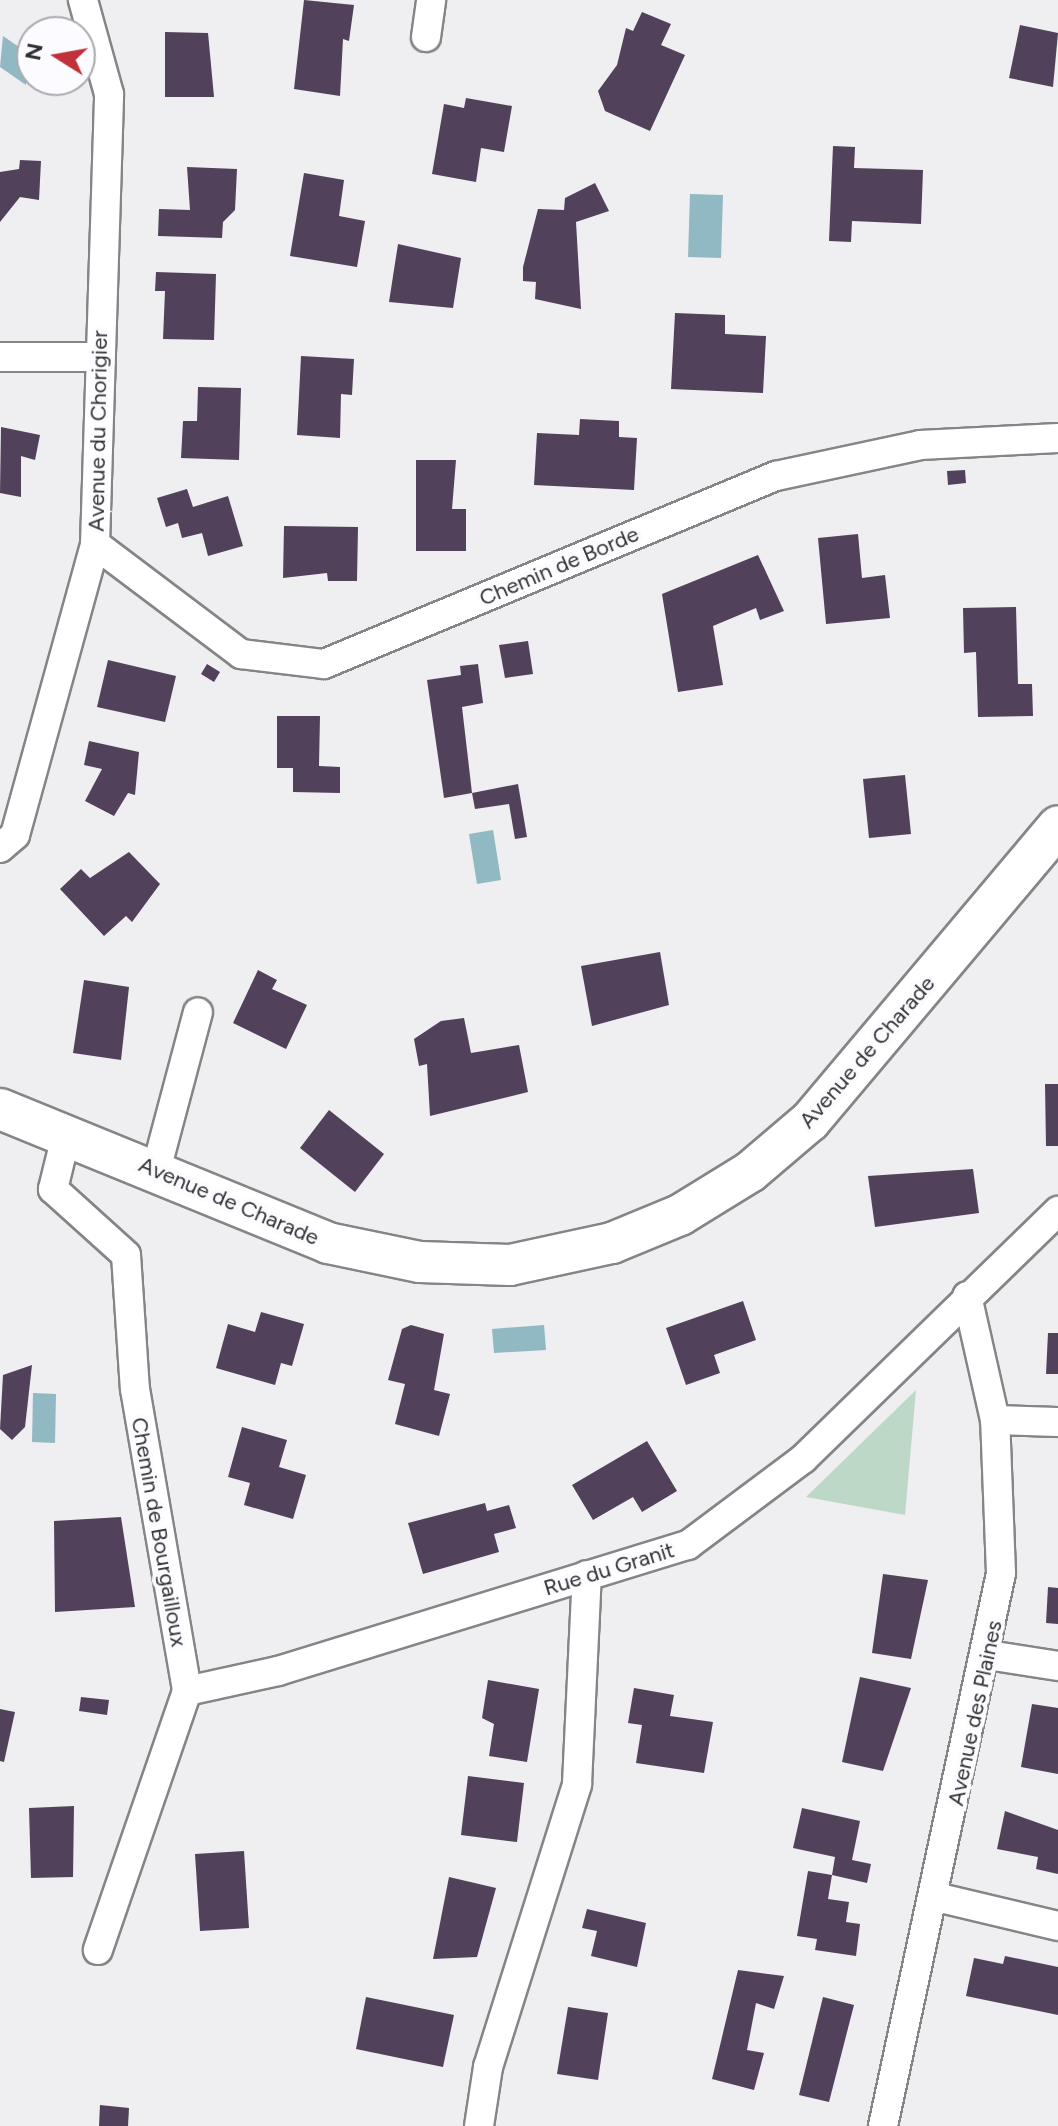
<!DOCTYPE html>
<style>
body{margin:0}
#map{position:relative;width:1058px;height:2126px;overflow:hidden;background:#efeef1;font-family:Figtree,sans-serif}
div>[style]{position:absolute}
.green>*{inset:0;background:#bed8c7}
.water>*{inset:0;background:#90b9c3}
.building>*{inset:0;background:#52415a}
.roads{filter:drop-shadow(2px 0 #858487) drop-shadow(-2px 0 #858487) drop-shadow(0 2px #858487) drop-shadow(0 -2px #858487)}
.street>*{height:28px;margin:-14px;padding:0 14px;transform-origin:14px;border-radius:14px;background:#fff}
.secondary>*{height:40px;margin:-20px;padding:0 20px;transform-origin:20px;border-radius:20px;background:#fff}
span{translate:-50% -50%;white-space:nowrap;text-align:center;line-height:1.15;-webkit-text-stroke:8px #fcfbff;paint-order:stroke}
.street-label{font-size:22px;color:#313032}
.north{position:absolute;left:16px;top:16px;width:80px;height:80px;box-sizing:border-box;background:#fcfbff;border:2px solid #abaaad;border-radius:50%;rotate:281deg;font-size:22px;font-weight:700;line-height:32px;text-align:center;color:#313032}
.north::after{content:'';display:block;margin:auto;width:28px;height:36px;background:#c1313a;clip-path:polygon(50% 0,100% 100%,50% 72%,0 100%)}
</style>
<div id="map">
<div class="green">
<div style="clip-path:polygon(916px 1390px,905px 1515px,806px 1497px)"></div>
</div>
<div class="water">
<div style="clip-path:polygon(3px 36px,32px 56px,26px 85px,0 67px)"></div>
<div style="clip-path:polygon(690px 194px,723px 195px,721px 258px,688px 257px)"></div>
<div style="clip-path:polygon(493px 830px,501px 880px,477px 884px,469px 834px)"></div>
<div style="clip-path:polygon(544px 1325px,546px 1350px,494px 1353px,492px 1329px)"></div>
<div style="clip-path:polygon(33px 1393px,56px 1394px,55px 1443px,32px 1442px)"></div>
</div>
<div class="building">
<div style="clip-path:polygon(304px 0,354px 5px,349px 41px,343px 39px,340px 96px,294px 89px)"></div>
<div style="clip-path:polygon(642px 12px,671px 24px,661px 45px,685px 55px,650px 131px,605px 111px,598px 91px,617px 65px,626px 28px,633px 31px)"></div>
<div style="clip-path:polygon(1020px 25px,1058px 33px,1053px 87px,1009px 78px)"></div>
<div style="clip-path:polygon(165px 32px,208px 33px,214px 97px,165px 97px)"></div>
<div style="clip-path:polygon(466px 98px,512px 106px,504px 152px,481px 148px,476px 182px,432px 174px,444px 104px,464px 108px)"></div>
<div style="clip-path:polygon(833px 146px,855px 147px,854px 168px,923px 170px,921px 224px,852px 221px,851px 242px,829px 241px)"></div>
<div style="clip-path:polygon(20px 160px,41px 161px,39px 200px,20px 197px,0 222px,0 172px,19px 169px)"></div>
<div style="clip-path:polygon(187px 167px,237px 169px,235px 210px,223px 222px,222px 238px,158px 236px,159px 209px,190px 210px)"></div>
<div style="clip-path:polygon(304px 173px,344px 180px,339px 216px,365px 221px,357px 267px,290px 256px)"></div>
<div style="clip-path:polygon(595px 183px,609px 211px,576px 222px,581px 309px,535px 299px,536px 282px,523px 281px,523px 267px,538px 209px,564px 210px,565px 198px)"></div>
<div style="clip-path:polygon(398px 244px,461px 258px,453px 308px,389px 302px)"></div>
<div style="clip-path:polygon(156px 272px,216px 274px,214px 340px,163px 339px,165px 291px,155px 291px)"></div>
<div style="clip-path:polygon(675px 313px,725px 315px,725px 334px,766px 336px,763px 393px,671px 389px)"></div>
<div style="clip-path:polygon(301px 356px,354px 359px,352px 395px,341px 394px,340px 438px,297px 435px)"></div>
<div style="clip-path:polygon(198px 387px,241px 388px,239px 460px,181px 458px,183px 421px,197px 421px)"></div>
<div style="clip-path:polygon(580px 419px,619px 421px,619px 437px,637px 438px,634px 490px,534px 485px,537px 433px,579px 435px)"></div>
<div style="clip-path:polygon(1px 427px,40px 435px,35px 460px,21px 456px,21px 497px,0 493px)"></div>
<div style="clip-path:polygon(416px 460px,456px 460px,452px 509px,466px 509px,466px 551px,416px 551px)"></div>
<div style="clip-path:polygon(965px 470px,966px 483px,948px 485px,947px 471px)"></div>
<div style="clip-path:polygon(187px 489px,193px 507px,228px 496px,243px 546px,208px 556px,202px 533px,182px 538px,178px 523px,166px 527px,157px 498px)"></div>
<div style="clip-path:polygon(284px 526px,358px 527px,357px 581px,328px 581px,327px 573px,283px 578px)"></div>
<div style="clip-path:polygon(858px 534px,862px 578px,885px 575px,890px 618px,826px 624px,818px 538px)"></div>
<div style="clip-path:polygon(758px 555px,784px 611px,760px 620px,756px 608px,713px 626px,723px 685px,678px 692px,662px 594px)"></div>
<div style="clip-path:polygon(1016px 607px,1018px 684px,1032px 684px,1033px 716px,978px 717px,976px 652px,964px 653px,963px 608px)"></div>
<div style="clip-path:polygon(528px 641px,533px 674px,505px 678px,499px 645px)"></div>
<div style="clip-path:polygon(108px 660px,176px 676px,165px 722px,97px 707px)"></div>
<div style="clip-path:polygon(207px 664px,220px 672px,214px 682px,201px 674px)"></div>
<div style="clip-path:polygon(478px 664px,483px 703px,462px 707px,472px 793px,444px 798px,427px 680px,461px 675px,460px 666px)"></div>
<div style="clip-path:polygon(277px 716px,320px 716px,319px 766px,340px 767px,340px 793px,293px 792px,293px 768px,277px 768px)"></div>
<div style="clip-path:polygon(89px 741px,139px 752px,135px 795px,128px 793px,114px 816px,85px 801px,102px 769px,84px 765px)"></div>
<div style="clip-path:polygon(905px 775px,911px 834px,869px 838px,863px 779px)"></div>
<div style="clip-path:polygon(518px 784px,527px 837px,515px 839px,509px 804px,475px 809px,472px 793px)"></div>
<div style="clip-path:polygon(129px 852px,160px 884px,132px 922px,126px 916px,104px 936px,60px 889px,81px 869px,90px 878px)"></div>
<div style="clip-path:polygon(660px 952px,669px 1005px,592px 1026px,581px 966px)"></div>
<div style="clip-path:polygon(258px 970px,277px 980px,272px 989px,307px 1005px,286px 1049px,233px 1023px)"></div>
<div style="clip-path:polygon(84px 980px,129px 987px,121px 1060px,73px 1053px)"></div>
<div style="clip-path:polygon(464px 1018px,471px 1053px,519px 1045px,528px 1092px,430px 1116px,427px 1064px,419px 1066px,414px 1039px,441px 1021px)"></div>
<div style="clip-path:polygon(1045px 1084px,1058px 1084px,1058px 1146px,1046px 1146px)"></div>
<div style="clip-path:polygon(329px 1110px,384px 1154px,355px 1192px,300px 1148px)"></div>
<div style="clip-path:polygon(973px 1169px,979px 1213px,875px 1227px,868px 1176px)"></div>
<div style="clip-path:polygon(743px 1301px,756px 1340px,714px 1355px,720px 1373px,686px 1385px,666px 1328px)"></div>
<div style="clip-path:polygon(261px 1312px,304px 1324px,292px 1366px,281px 1363px,275px 1385px,216px 1368px,228px 1324px,255px 1332px)"></div>
<div style="clip-path:polygon(411px 1325px,444px 1334px,434px 1390px,450px 1394px,439px 1436px,395px 1424px,405px 1384px,388px 1380px,402px 1329px)"></div>
<div style="clip-path:polygon(1048px 1333px,1058px 1333px,1058px 1374px,1046px 1374px)"></div>
<div style="clip-path:polygon(32px 1365px,25px 1427px,12px 1440px,0 1429px,3px 1375px)"></div>
<div style="clip-path:polygon(242px 1427px,287px 1440px,279px 1467px,306px 1475px,293px 1519px,244px 1505px,250px 1483px,228px 1477px)"></div>
<div style="clip-path:polygon(647px 1441px,677px 1491px,642px 1512px,633px 1497px,593px 1520px,572px 1485px)"></div>
<div style="clip-path:polygon(485px 1503px,487px 1511px,509px 1505px,516px 1528px,494px 1534px,499px 1552px,423px 1574px,408px 1523px)"></div>
<div style="clip-path:polygon(121px 1517px,135px 1607px,55px 1612px,54px 1521px)"></div>
<div style="clip-path:polygon(883px 1574px,928px 1580px,911px 1659px,872px 1653px)"></div>
<div style="clip-path:polygon(1048px 1587px,1058px 1588px,1058px 1624px,1046px 1623px)"></div>
<div style="clip-path:polygon(860px 1677px,911px 1688px,883px 1771px,842px 1762px)"></div>
<div style="clip-path:polygon(488px 1680px,539px 1689px,527px 1762px,489px 1756px,494px 1724px,482px 1718px)"></div>
<div style="clip-path:polygon(634px 1688px,674px 1695px,670px 1716px,713px 1722px,704px 1773px,636px 1763px,642px 1725px,628px 1723px)"></div>
<div style="clip-path:polygon(81px 1697px,109px 1700px,107px 1715px,79px 1711px)"></div>
<div style="clip-path:polygon(1032px 1704px,1058px 1708px,1058px 1774px,1021px 1767px)"></div>
<div style="clip-path:polygon(0 1709px,15px 1712px,4px 1762px,0 1761px)"></div>
<div style="clip-path:polygon(468px 1776px,524px 1783px,517px 1842px,461px 1835px)"></div>
<div style="clip-path:polygon(74px 1806px,73px 1877px,31px 1878px,29px 1808px)"></div>
<div style="clip-path:polygon(802px 1808px,860px 1821px,852px 1860px,871px 1864px,867px 1883px,832px 1875px,835px 1857px,793px 1848px)"></div>
<div style="clip-path:polygon(1005px 1811px,1058px 1830px,1058px 1874px,1036px 1869px,1038px 1857px,997px 1849px)"></div>
<div style="clip-path:polygon(244px 1851px,249px 1928px,200px 1931px,195px 1854px)"></div>
<div style="clip-path:polygon(808px 1871px,832px 1875px,828px 1899px,849px 1902px,846px 1922px,860px 1924px,856px 1956px,815px 1950px,817px 1939px,797px 1936px)"></div>
<div style="clip-path:polygon(449px 1877px,496px 1888px,477px 1957px,433px 1959px)"></div>
<div style="clip-path:polygon(587px 1909px,646px 1923px,637px 1967px,591px 1956px,597px 1931px,582px 1928px)"></div>
<div style="clip-path:polygon(1005px 1956px,1058px 1967px,1058px 2015px,966px 1996px,974px 1958px,1003px 1964px)"></div>
<div style="clip-path:polygon(738px 1970px,784px 1976px,774px 2009px,756px 2003px,747px 2050px,764px 2053px,754px 2090px,712px 2079px)"></div>
<div style="clip-path:polygon(366px 1997px,454px 2015px,443px 2067px,356px 2049px)"></div>
<div style="clip-path:polygon(823px 1997px,854px 2005px,829px 2102px,799px 2095px)"></div>
<div style="clip-path:polygon(568px 2007px,608px 2013px,598px 2080px,557px 2074px)"></div>
<div style="clip-path:polygon(100px 2105px,129px 2108px,128px 2126px,99px 2126px)"></div>
</div>
<div class="roads">
<div class="street">
<div style="left:426px;top:37px;width:37px;rotate:-82deg"></div>
<div style="left:0;top:357px;width:98px"></div>
<div style="left:95px;top:544px;width:183px;rotate:37deg"></div>
<div style="left:241px;top:654px;width:84px;rotate:6.9deg"></div>
<div style="left:324px;top:664px;width:490px;rotate:-22.6deg"></div>
<div style="left:776px;top:476px;width:147px;rotate:-12.1deg"></div>
<div style="left:920px;top:445px;width:138px;rotate:-2.9deg"></div>
<div style="left:0;top:848px;width:20px;rotate:-41deg"></div>
<div style="left:15px;top:835px;width:302px;rotate:-74.6deg"></div>
<div style="left:95px;top:544px;width:450px;rotate:-88.2deg"></div>
<div style="left:109px;top:94px;width:98px;rotate:-105.5deg"></div>
<div style="left:67px;top:1132px;width:59px;rotate:103.8deg"></div>
<div style="left:53px;top:1189px;width:98px;rotate:42.1deg"></div>
<div style="left:126px;top:1255px;width:134px;rotate:86.2deg"></div>
<div style="left:135px;top:1389px;width:306px;rotate:80.2deg"></div>
<div style="left:187px;top:1691px;width:274px;rotate:109deg"></div>
<div style="left:156px;top:1170px;width:163px;rotate:-75.1deg"></div>
<div style="left:995px;top:1420px;width:63px;rotate:1.8deg"></div>
<div style="left:988px;top:1655px;width:71px;rotate:8.9deg"></div>
<div style="left:187px;top:1691px;width:93px;rotate:-12.4deg"></div>
<div style="left:278px;top:1671px;width:429px;rotate:-17.1deg"></div>
<div style="left:688px;top:1545px;width:144px;rotate:-36.8deg"></div>
<div style="left:803px;top:1459px;width:356px;rotate:-44.2deg"></div>
<div style="left:936px;top:1897px;width:125px;rotate:13.4deg"></div>
<div style="left:479px;top:2126px;width:60px;rotate:-81.3deg"></div>
<div style="left:488px;top:2067px;width:297px;rotate:-72.5deg"></div>
<div style="left:577px;top:1784px;width:209px;rotate:-87.3deg"></div>
<div style="left:883px;top:2126px;width:565px;rotate:-77.95deg"></div>
<div style="left:1001px;top:1573px;width:153px;rotate:-92.2deg"></div>
<div style="left:995px;top:1420px;width:127px;rotate:-102.7deg"></div>
</div>
<div class="secondary">
<div style="left:0;top:1109px;width:354px;rotate:22.2deg"></div>
<div style="left:328px;top:1243px;width:94px;rotate:11.7deg"></div>
<div style="left:420px;top:1262px;width:90px;rotate:1.9deg"></div>
<div style="left:510px;top:1265px;width:104px;rotate:-12.2deg"></div>
<div style="left:612px;top:1243px;width:74px;rotate:-22.4deg"></div>
<div style="left:680px;top:1215px;width:82px;rotate:-31.6deg"></div>
<div style="left:750px;top:1172px;width:79px;rotate:-40.4deg"></div>
<div style="left:810px;top:1121px;width:385px;rotate:-49.9deg"></div>
</div>
</div>
<div class="street-label">
<span style="left:98px;top:431px;rotate:-89deg">Avenue du Chorigier</span>
<span style="left:559px;top:566px;rotate:-23deg">Chemin de Borde</span>
<span style="left:867px;top:1052px;rotate:-49deg">Avenue de Charade</span>
<span style="left:229px;top:1201px;rotate:23deg">Avenue de Charade</span>
<span style="left:159px;top:1532px;rotate:80deg">Chemin de Bourgailloux</span>
<span style="left:609px;top:1569px;rotate:-17deg">Rue du Granit</span>
<span style="left:975px;top:1713px;rotate:-78deg">Avenue des Plaines</span>
</div>
<div class="north">N</div>
</div>
